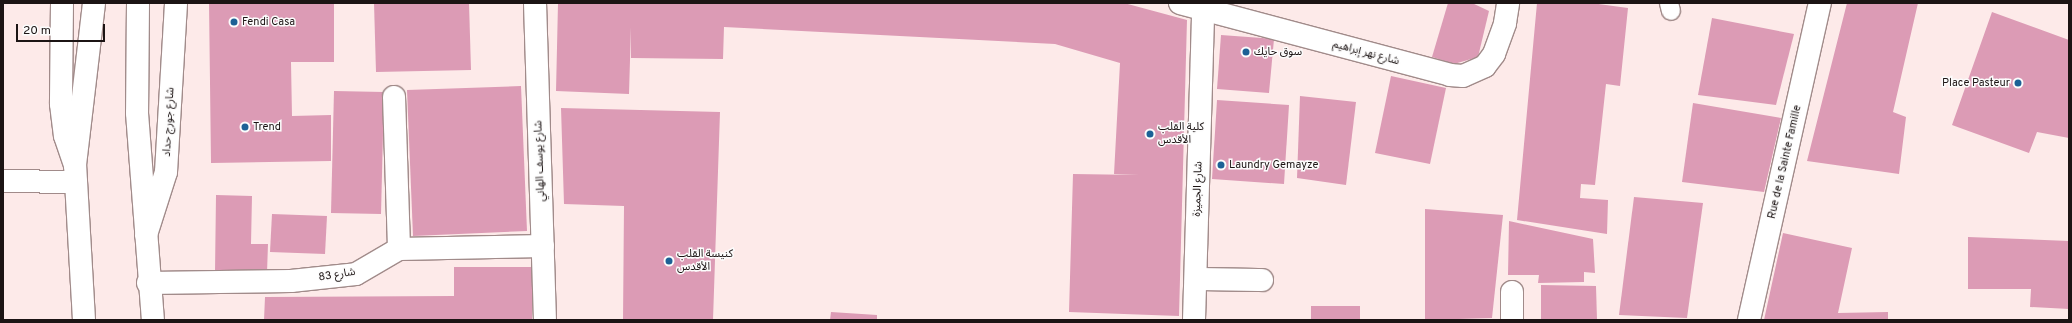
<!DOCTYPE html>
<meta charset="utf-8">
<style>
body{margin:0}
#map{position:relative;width:2072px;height:323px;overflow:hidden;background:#fdeae9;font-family:Overpass,"Noto Sans Arabic",sans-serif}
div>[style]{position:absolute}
.building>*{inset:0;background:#dc9bb5}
.roads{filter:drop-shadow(1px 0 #a18b8a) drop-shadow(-1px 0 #a18b8a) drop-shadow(0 1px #a18b8a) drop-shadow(0 -1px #a18b8a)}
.service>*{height:18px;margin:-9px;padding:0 9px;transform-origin:9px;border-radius:9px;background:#fff}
.pedestrian>*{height:22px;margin:-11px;padding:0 11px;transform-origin:11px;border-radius:11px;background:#fff}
.minor>*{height:22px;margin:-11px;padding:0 11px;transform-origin:11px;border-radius:11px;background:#fff}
.secondary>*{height:22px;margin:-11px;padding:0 11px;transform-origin:11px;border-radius:11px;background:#fff}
.primary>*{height:22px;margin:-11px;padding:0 11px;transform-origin:11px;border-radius:11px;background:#fff}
.dots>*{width:11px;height:11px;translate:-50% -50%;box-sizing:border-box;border:2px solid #fcfcfc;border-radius:50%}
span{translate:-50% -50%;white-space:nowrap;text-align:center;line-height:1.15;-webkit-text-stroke:3px #fcfcfc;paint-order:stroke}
.poi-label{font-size:11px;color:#1c1414}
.left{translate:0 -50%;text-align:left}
.right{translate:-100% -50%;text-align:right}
.street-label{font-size:11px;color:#1c1414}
.frame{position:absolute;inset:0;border:4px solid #1c1414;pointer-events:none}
.scale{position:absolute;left:16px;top:24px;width:89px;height:18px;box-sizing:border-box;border:2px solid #1c1414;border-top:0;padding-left:5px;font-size:12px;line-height:14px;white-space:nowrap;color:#1c1414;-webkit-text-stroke:3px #fcfcfc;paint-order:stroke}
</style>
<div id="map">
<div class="building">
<div style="clip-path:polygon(209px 3px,334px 3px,334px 62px,291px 62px,292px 116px,331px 115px,331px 161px,211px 163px)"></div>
<div style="clip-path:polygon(374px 3px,469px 3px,471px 70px,376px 72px)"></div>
<div style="clip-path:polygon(558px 3px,1124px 3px,1187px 20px,1179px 316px,1069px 312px,1073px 174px,1139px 175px,1114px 174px,1120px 63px,1055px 44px,724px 27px,723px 59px,631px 58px,631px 27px,629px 94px,556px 91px)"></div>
<div style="clip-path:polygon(1448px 3px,1472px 3px,1489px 11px,1478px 57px,1454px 64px,1432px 57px)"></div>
<div style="clip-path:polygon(1537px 3px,1591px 3px,1628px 8px,1620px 86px,1606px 84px,1595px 185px,1581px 184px,1580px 198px,1608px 200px,1607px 234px,1517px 220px)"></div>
<div style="clip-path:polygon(1847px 3px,1918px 3px,1893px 112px,1906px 117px,1899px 174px,1807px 161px)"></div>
<div style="clip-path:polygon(1992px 12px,2069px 40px,2069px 138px,2037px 132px,2029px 153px,1952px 125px)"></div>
<div style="clip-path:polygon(1712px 18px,1794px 34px,1776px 105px,1698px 95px)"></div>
<div style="clip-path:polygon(1221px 35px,1274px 39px,1269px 93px,1217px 89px)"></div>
<div style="clip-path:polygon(1391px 76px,1446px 88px,1430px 164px,1375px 153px)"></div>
<div style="clip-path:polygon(521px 86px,527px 231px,413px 236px,407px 90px)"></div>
<div style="clip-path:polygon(334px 91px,384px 92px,381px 214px,331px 213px)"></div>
<div style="clip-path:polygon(1300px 96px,1356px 102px,1346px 185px,1297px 178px)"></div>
<div style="clip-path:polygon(1217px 100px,1289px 105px,1284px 184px,1212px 179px)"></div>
<div style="clip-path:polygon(1693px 103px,1781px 118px,1764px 192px,1682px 182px)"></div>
<div style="clip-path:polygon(561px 108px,720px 112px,713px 320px,623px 320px,624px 206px,564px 204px)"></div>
<div style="clip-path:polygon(216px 195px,252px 196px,251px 244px,268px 244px,267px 273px,215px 272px)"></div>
<div style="clip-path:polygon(1634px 197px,1703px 203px,1687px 318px,1619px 315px)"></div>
<div style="clip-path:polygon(1425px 209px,1503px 215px,1492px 318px,1425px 320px)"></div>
<div style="clip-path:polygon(272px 214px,327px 216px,325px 254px,270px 252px)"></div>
<div style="clip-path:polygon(1509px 221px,1593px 239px,1595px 273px,1584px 272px,1584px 282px,1538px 283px,1539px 275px,1508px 275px)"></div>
<div style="clip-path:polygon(1783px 233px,1852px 248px,1838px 313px,1888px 312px,1888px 320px,1764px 320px)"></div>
<div style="clip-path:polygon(1968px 237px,2069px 241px,2069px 309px,2030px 307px,2031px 289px,1968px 289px)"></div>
<div style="clip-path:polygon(454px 267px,532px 267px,532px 320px,264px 320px,265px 297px,454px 296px)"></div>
<div style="clip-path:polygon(1541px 285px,1596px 286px,1597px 320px,1541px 320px)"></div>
<div style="clip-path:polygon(1311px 306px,1360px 306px,1360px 320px,1311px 320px)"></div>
<div style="clip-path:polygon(831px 312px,877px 315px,877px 320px,830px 320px)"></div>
</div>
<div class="roads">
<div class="service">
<div style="left:1669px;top:3px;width:8px;rotate:76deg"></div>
</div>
<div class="pedestrian">
<div style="left:394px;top:97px;width:152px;rotate:88.1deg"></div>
<div style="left:3px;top:181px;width:73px;rotate:0.8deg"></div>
<div style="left:1196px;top:279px;width:66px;rotate:0.9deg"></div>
<div style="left:148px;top:283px;width:143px;rotate:-0.8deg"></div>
<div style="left:291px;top:281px;width:65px;rotate:-6.1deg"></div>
<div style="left:356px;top:274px;width:50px;rotate:-30.2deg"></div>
<div style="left:399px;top:249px;width:144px;rotate:-1.2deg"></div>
<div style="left:1512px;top:292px;width:28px;rotate:90deg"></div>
</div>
<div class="minor">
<div style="left:535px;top:3px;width:317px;rotate:88.2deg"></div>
<div style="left:1180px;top:3px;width:279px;rotate:14.9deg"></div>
<div style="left:1450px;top:75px;width:13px;rotate:4deg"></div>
<div style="left:1463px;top:76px;width:24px;rotate:-24deg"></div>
<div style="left:1485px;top:66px;width:15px;rotate:-53deg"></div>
<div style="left:1494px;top:54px;width:33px;rotate:-70deg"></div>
<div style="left:1505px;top:23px;width:20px;rotate:-81deg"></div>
<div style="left:1194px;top:320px;width:311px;rotate:-88.3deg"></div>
<div style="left:1749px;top:320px;width:325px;rotate:-77.4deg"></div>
</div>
<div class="secondary">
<div style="left:62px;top:3px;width:101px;rotate:90.6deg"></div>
<div style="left:61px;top:104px;width:32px;rotate:83deg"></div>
<div style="left:65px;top:136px;width:31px;rotate:71deg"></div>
<div style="left:146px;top:235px;width:66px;rotate:-72.4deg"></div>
<div style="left:166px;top:172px;width:169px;rotate:-86.6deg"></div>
</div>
<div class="primary">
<div style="left:138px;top:3px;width:110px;rotate:90.5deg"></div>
<div style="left:137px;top:113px;width:208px;rotate:85.6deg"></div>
<div style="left:84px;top:320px;width:155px;rotate:-93.3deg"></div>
<div style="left:75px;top:165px;width:163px;rotate:-83.3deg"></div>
</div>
</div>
<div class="dots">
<div style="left:234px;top:22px;background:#1c6196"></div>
<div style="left:1246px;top:52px;background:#1c6196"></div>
<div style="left:2018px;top:83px;background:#1c6196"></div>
<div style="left:245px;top:127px;background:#1c6196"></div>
<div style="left:1150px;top:134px;background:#1c6196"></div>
<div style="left:1221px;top:165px;background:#1c6196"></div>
<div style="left:669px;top:261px;background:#1c6196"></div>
</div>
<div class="poi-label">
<span class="left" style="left:242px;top:22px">Fendi Casa</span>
<span class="left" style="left:1254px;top:52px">سوق حايك</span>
<span class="right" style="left:2010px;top:83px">Place Pasteur</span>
<span class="left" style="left:253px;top:127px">Trend</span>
<span class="left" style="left:1158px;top:134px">كلية القلب<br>الأقدس</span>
<span class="left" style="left:1229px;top:165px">Laundry Gemayze</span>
<span class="left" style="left:677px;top:261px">كنيسة القلب<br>الأقدس</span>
</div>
<div class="street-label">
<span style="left:1366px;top:53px;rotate:15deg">شارع نهر إبراهيم</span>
<span style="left:169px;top:122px;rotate:-87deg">شارع جورج حداد</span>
<span style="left:540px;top:161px;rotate:-92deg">شارع يوسف الهاني</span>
<span style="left:1785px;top:162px;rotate:-77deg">Rue de la Sainte Famille</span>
<span style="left:1198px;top:189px;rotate:-88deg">شارع الجميزة</span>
<span style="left:337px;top:275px;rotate:-9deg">شارع 83</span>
</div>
<div class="frame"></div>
<div class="scale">20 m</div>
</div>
